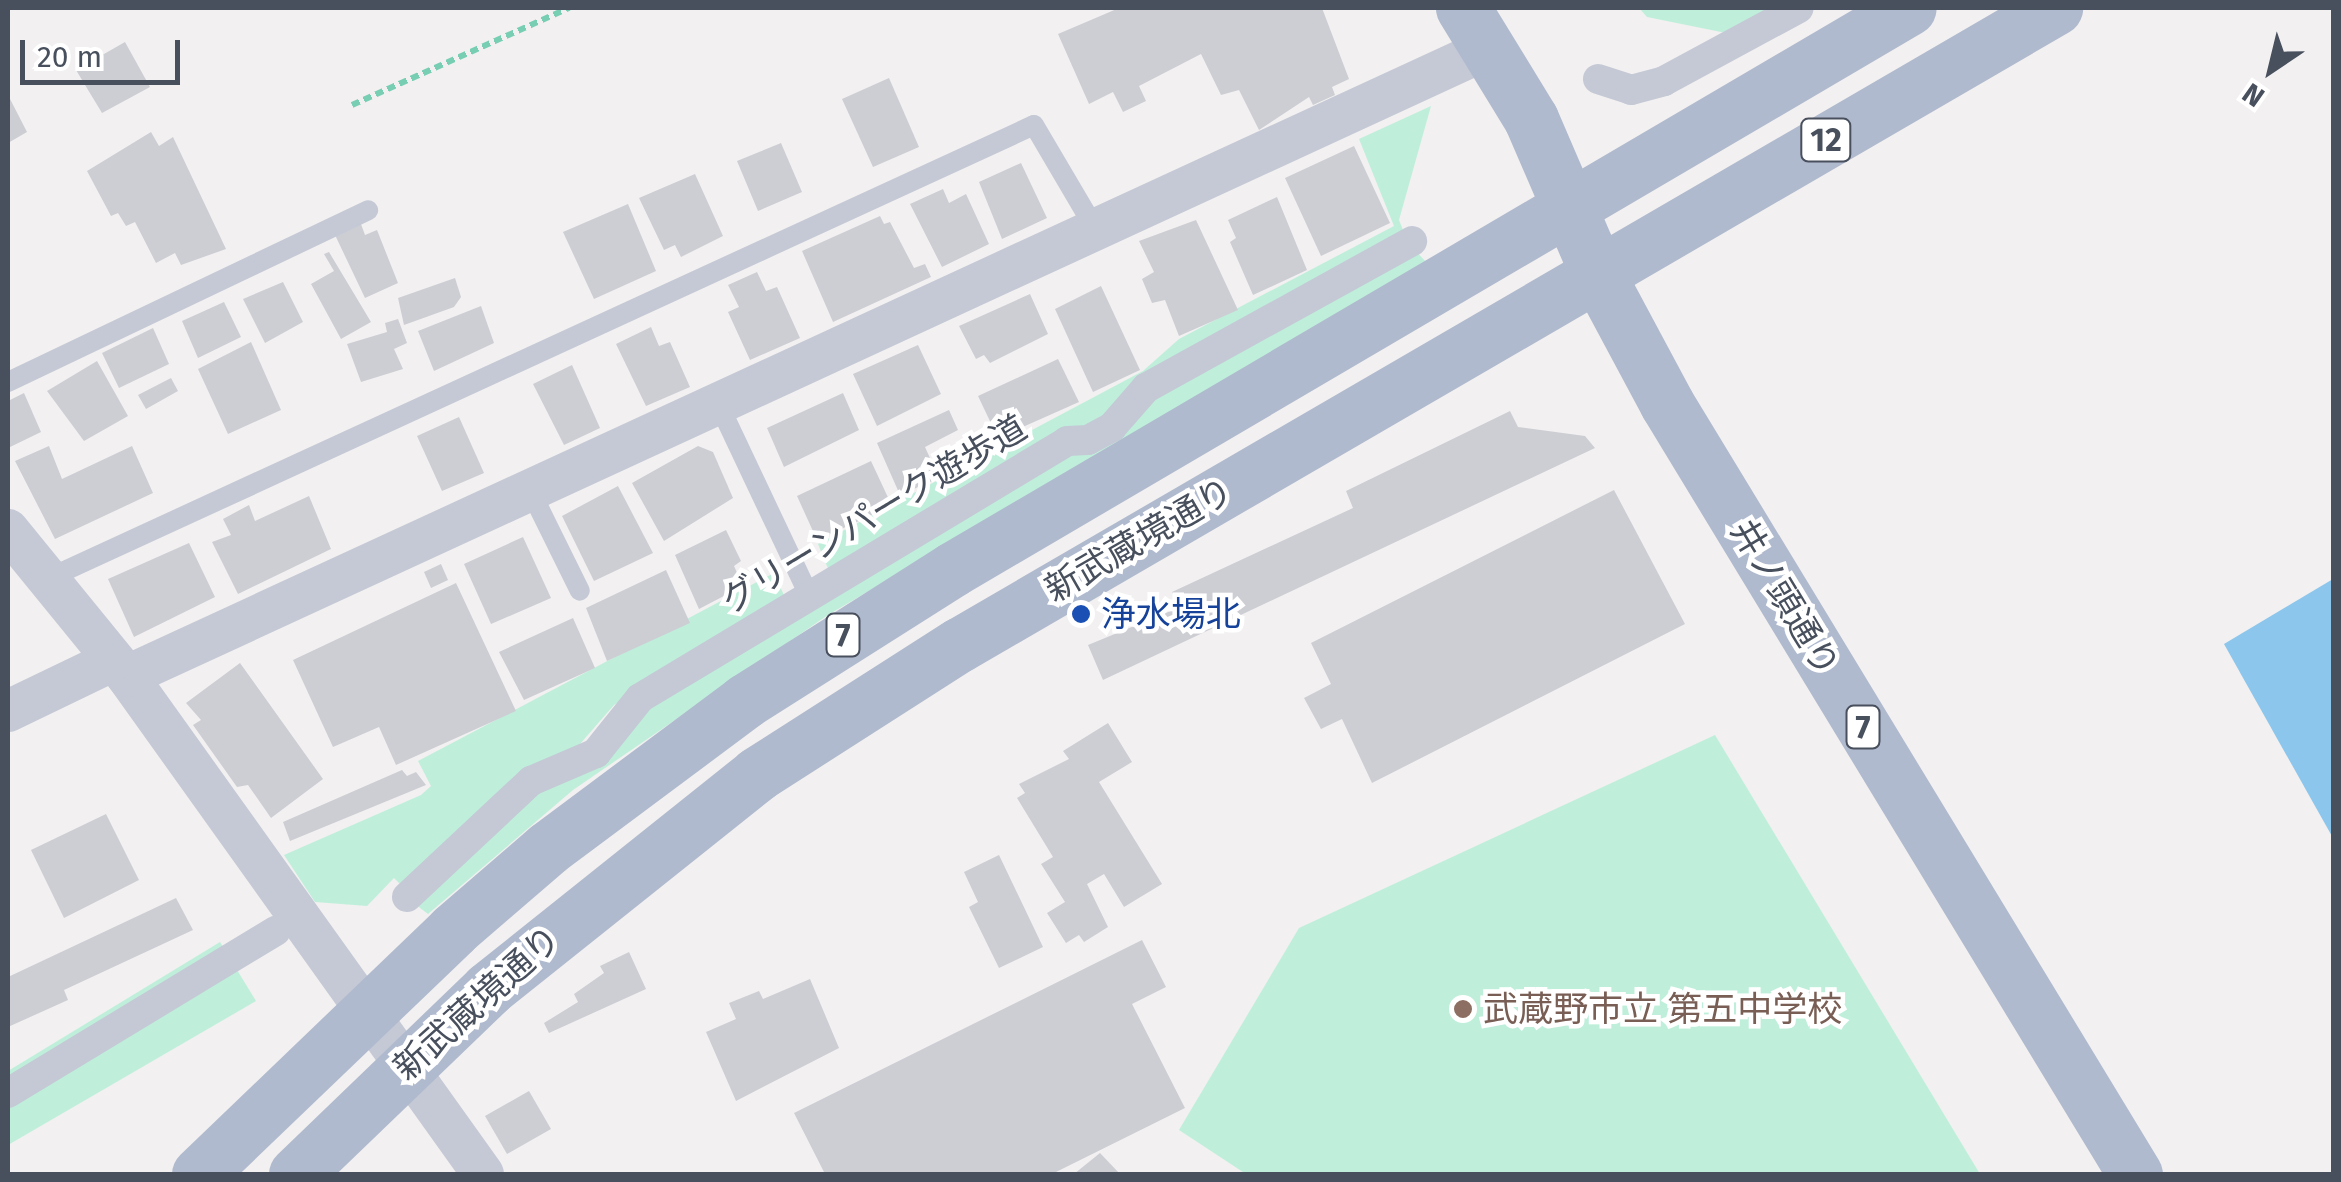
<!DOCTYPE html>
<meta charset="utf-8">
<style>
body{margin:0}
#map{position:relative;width:2341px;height:1182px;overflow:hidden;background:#f2f0f0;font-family:"Fira Sans","Noto Sans JP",sans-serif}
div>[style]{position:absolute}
.green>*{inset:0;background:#bfefdb}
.water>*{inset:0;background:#8cc6ec}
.building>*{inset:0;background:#cdced4}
.path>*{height:6px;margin-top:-3px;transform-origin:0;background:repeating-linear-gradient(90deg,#77ceb3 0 8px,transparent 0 13px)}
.service>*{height:20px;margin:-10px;padding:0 10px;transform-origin:10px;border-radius:10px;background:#c4c9d5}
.pedestrian>*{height:30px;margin:-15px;padding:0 15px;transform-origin:15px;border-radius:15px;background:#c4c9d5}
.minor>*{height:42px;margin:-21px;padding:0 21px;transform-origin:21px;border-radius:21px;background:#c4c9d5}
.primary>*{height:55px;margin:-27.5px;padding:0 27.5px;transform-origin:27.5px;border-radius:27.5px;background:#b0bace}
.dots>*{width:28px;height:28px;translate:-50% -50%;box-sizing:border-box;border:5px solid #fff;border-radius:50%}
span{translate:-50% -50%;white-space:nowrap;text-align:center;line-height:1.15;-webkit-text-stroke:9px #fff;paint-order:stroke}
.shield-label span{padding:2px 8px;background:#fff;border:2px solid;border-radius:8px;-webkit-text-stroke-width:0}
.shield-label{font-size:32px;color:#484f5d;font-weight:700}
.street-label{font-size:35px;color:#484f5d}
.transit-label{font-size:35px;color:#164399}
.left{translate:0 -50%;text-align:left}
.education-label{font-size:35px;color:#785e54}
.frame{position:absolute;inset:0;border:10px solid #484f5d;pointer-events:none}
.north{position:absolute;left:2221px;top:20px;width:100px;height:100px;-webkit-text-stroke:8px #fff;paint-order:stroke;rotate:215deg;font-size:28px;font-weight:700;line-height:40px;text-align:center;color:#484f5d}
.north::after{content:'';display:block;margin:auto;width:35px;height:45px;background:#484f5d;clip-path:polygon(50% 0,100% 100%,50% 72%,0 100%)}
.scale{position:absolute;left:20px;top:40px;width:160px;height:45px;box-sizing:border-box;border:5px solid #484f5d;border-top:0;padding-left:12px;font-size:30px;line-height:35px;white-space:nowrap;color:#484f5d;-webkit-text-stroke:8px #fff;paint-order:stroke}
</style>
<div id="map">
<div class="green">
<div style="clip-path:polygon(1639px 8px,1769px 8px,1726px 33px,1647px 17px)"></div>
<div style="clip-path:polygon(1431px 106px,1399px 220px,1405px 235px,1106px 423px,831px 576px,818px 544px,1143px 371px,1179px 339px,1394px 226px,1359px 139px)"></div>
<div style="clip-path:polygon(1412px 247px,1426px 262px,828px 615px,573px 790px,428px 914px,411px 901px,544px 783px,628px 722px,1150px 395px)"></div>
<div style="clip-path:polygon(774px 573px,787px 602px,614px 705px,573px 752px,402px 886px,394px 878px,367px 906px,315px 902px,284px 855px,421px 795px,431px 786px,418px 761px)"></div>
<div style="clip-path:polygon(1715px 735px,1980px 1174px,1246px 1174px,1179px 1130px,1299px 928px)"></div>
<div style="clip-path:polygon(220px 942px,256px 1001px,8px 1145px,8px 1071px)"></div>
</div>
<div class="water">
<div style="clip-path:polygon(2333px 579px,2333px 838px,2224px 644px)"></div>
</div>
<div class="building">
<div style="clip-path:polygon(1119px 8px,1322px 8px,1349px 79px,1332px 87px,1335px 95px,1313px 105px,1309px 97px,1259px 130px,1239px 90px,1221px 95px,1201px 54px,1139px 86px,1146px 101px,1123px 112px,1113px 92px,1089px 104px,1058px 34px)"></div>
<div style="clip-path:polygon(125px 42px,150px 87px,102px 113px,76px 70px)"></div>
<div style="clip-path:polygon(889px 78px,919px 147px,873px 167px,842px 99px)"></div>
<div style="clip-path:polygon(8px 95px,27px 132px,8px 143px)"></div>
<div style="clip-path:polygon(151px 132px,159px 146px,173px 137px,226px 249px,181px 265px,175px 253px,156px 263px,135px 222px,126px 226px,118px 213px,111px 216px,87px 171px)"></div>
<div style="clip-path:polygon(781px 143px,802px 192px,758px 211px,737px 161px)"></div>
<div style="clip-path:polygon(1354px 146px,1390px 223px,1321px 256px,1285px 178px)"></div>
<div style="clip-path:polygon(1021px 163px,1047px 218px,1002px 239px,979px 182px)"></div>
<div style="clip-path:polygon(695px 174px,723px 236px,681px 257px,675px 245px,664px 250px,639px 198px)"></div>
<div style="clip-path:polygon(943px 189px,949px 203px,966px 194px,989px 244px,942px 267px,910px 204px)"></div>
<div style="clip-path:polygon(1277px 197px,1307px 270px,1253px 295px,1230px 242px,1236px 238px,1228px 220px)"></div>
<div style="clip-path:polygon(628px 204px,656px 271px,594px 299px,563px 232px)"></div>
<div style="clip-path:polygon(880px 216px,884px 224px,890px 222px,914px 268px,925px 264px,931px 277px,833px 322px,802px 251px)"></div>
<div style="clip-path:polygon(1196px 220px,1238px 310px,1179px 336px,1165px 300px,1152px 303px,1142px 279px,1154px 272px,1139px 241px)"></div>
<div style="clip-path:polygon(361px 224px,365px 235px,377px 230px,398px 283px,365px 298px,335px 235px)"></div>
<div style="clip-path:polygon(329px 252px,371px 322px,341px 339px,311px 284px,334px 271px,324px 254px)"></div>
<div style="clip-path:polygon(757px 272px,766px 291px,777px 287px,800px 338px,750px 360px,728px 312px,739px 307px,728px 285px)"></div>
<div style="clip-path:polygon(455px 278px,461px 297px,454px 307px,404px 325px,398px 298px)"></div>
<div style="clip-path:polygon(283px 282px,303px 322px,265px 343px,243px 299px)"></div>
<div style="clip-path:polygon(1101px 286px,1140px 370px,1093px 392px,1055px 309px)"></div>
<div style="clip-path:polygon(1030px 294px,1048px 334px,990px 363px,984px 355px,976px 359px,959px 326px)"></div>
<div style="clip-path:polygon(224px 302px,241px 337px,198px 358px,182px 321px)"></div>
<div style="clip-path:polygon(481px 306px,494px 343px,434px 371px,418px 331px)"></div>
<div style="clip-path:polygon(398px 319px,407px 343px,394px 349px,403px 369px,361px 382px,347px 344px,387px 332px,385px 323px)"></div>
<div style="clip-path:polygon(651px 327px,659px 346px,670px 342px,690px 387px,646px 406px,616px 344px)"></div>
<div style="clip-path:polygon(153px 328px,169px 364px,119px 388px,102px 353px)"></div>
<div style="clip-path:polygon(251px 342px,281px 410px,228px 434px,198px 369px)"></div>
<div style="clip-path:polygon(918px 345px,941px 394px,877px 426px,853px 374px)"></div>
<div style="clip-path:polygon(1058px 359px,1079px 402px,998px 438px,978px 396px)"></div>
<div style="clip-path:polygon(97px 361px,128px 416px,84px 441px,47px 391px)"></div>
<div style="clip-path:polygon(572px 365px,600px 428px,564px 445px,533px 384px)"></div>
<div style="clip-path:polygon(171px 378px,178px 391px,146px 409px,138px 395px)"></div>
<div style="clip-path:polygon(24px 393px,41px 432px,8px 448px,8px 401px)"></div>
<div style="clip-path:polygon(843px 393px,859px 430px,784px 467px,767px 428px)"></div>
<div style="clip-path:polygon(949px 410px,958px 430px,925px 447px,939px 478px,900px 495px,877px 443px)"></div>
<div style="clip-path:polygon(1510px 411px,1518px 427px,1585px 436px,1595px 448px,1103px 680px,1088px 645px,1178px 608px,1172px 592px,1353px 508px,1346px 491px)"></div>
<div style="clip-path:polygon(459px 417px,484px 473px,442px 491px,417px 436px)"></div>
<div style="clip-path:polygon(49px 446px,62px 479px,132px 446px,153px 493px,55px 539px,15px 461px)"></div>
<div style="clip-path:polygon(698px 446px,713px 452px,733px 498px,664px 541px,632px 483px)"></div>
<div style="clip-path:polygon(871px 461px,892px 506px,817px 540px,797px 496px)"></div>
<div style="clip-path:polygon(618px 486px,653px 553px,594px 581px,562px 516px)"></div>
<div style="clip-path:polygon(1614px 490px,1685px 624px,1372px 783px,1342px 719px,1321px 729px,1304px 698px,1331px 684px,1311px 643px)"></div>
<div style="clip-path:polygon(309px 496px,331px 549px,238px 594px,212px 542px,231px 535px,223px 519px,249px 505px,255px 521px)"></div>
<div style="clip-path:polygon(726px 530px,741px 561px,734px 566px,743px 586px,699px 609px,675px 555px)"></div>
<div style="clip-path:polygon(523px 537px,551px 598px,491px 624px,464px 564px)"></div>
<div style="clip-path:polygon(189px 543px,215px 597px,134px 637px,108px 579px)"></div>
<div style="clip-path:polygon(441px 564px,448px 580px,431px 588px,424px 572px)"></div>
<div style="clip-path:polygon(666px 570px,690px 623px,607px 661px,586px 608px)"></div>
<div style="clip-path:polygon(456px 583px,516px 711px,396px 765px,379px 727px,333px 747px,293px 660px)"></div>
<div style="clip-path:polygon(573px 618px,595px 668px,524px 700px,499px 652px)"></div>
<div style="clip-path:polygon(240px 663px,323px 779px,271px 818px,248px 785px,237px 787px,193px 725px,201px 720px,186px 703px)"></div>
<div style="clip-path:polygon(1108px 723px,1132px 762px,1099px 782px,1162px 884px,1124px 907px,1104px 874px,1087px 884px,1108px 927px,1084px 942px,1079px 935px,1066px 943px,1047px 913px,1065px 902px,1041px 864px,1053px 857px,1017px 798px,1025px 793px,1019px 784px,1069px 759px,1063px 751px)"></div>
<div style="clip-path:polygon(402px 770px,407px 776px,416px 772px,426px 785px,290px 841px,283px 822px)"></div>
<div style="clip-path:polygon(106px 814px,139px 880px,64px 918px,31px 850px)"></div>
<div style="clip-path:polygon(999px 855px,1043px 947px,999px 968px,969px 907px,978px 902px,964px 872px)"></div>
<div style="clip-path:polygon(176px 898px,193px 930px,64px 990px,68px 1000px,8px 1027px,8px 977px)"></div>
<div style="clip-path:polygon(1142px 940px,1166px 987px,1132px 1004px,1185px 1108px,1052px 1174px,825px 1174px,794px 1113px)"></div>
<div style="clip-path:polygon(629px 952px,646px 989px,549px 1033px,544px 1023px,578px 1002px,574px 994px,604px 973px,600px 966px)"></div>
<div style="clip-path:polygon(810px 979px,839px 1048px,736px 1101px,706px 1032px,736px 1019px,729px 1003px,759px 991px,763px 999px)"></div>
<div style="clip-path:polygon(529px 1091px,551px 1129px,507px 1154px,485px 1116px)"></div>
<div style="clip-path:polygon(1100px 1153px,1120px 1174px,1074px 1174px)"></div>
</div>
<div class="path">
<div style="left:352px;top:105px;width:238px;rotate:-24.1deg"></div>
</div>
<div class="service">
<div style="left:8px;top:382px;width:399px;rotate:-25.5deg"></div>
<div style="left:719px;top:405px;width:216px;rotate:64.7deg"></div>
<div style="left:531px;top:492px;width:110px;rotate:63.7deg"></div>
<div style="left:47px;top:579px;width:1086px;rotate:-24.7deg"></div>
<div style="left:1034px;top:125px;width:124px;rotate:59.5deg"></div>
</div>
<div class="pedestrian">
<div style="left:1598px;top:79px;width:35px;rotate:18deg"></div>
<div style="left:1631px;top:90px;width:34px;rotate:-15deg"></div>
<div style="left:1664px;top:81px;width:153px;rotate:-28.4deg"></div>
<div style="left:407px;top:897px;width:170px;rotate:-43.1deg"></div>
<div style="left:531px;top:781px;width:71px;rotate:-23.3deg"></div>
<div style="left:596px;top:753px;width:70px;rotate:-51.3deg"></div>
<div style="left:640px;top:698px;width:498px;rotate:-31deg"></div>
<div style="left:1067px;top:441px;width:21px;rotate:-3deg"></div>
<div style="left:1088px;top:440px;width:27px;rotate:-28deg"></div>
<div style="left:1112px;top:427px;width:52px;rotate:-48.9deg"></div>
<div style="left:1146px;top:388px;width:304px;rotate:-28.9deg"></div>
<div style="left:8px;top:1093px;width:313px;rotate:-31.2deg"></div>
</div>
<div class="minor">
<div style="left:8px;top:530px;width:188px;rotate:50.8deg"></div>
<div style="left:127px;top:676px;width:612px;rotate:54.44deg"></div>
<div style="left:127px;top:676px;width:1500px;rotate:-24.75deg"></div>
<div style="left:8px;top:711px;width:115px;rotate:-25.7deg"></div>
</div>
<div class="primary">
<div style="left:1463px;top:8px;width:130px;rotate:58.5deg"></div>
<div style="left:1531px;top:119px;width:172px;rotate:66.7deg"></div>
<div style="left:1599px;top:277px;width:144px;rotate:61.8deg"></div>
<div style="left:1667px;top:404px;width:901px;rotate:58.71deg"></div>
<div style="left:199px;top:1174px;width:352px;rotate:-43.8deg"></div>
<div style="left:453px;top:930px;width:125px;rotate:-40.8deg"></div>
<div style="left:548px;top:848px;width:246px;rotate:-36.7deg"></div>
<div style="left:745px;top:701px;width:246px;rotate:-32.4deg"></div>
<div style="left:953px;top:569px;width:1108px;rotate:-30.41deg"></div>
<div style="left:296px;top:1174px;width:267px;rotate:-43.9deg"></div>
<div style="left:488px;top:989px;width:344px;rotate:-38.6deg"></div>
<div style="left:757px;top:774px;width:240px;rotate:-32.6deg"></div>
<div style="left:959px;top:645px;width:1268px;rotate:-30.17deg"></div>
</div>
<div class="dots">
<div style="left:1081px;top:614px;background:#1a4fb4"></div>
<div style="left:1463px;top:1009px;background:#8d6e63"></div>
</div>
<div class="shield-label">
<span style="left:1826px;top:140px">12</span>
<span style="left:843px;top:635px">7</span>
<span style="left:1863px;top:727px">7</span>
</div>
<div class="street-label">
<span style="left:874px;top:514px;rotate:-31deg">グリーンパーク遊歩道</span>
<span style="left:1139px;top:540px;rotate:-30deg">新武蔵境通り</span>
<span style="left:1785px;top:598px;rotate:59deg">井ノ頭通り</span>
<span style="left:477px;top:1003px;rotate:-42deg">新武蔵境通り</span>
</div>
<div class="transit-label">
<span class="left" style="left:1101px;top:614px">浄水場北</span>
</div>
<div class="education-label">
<span class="left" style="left:1483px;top:1009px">武蔵野市立 第五中学校</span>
</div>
<div class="frame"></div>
<div class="north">N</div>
<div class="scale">20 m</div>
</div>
